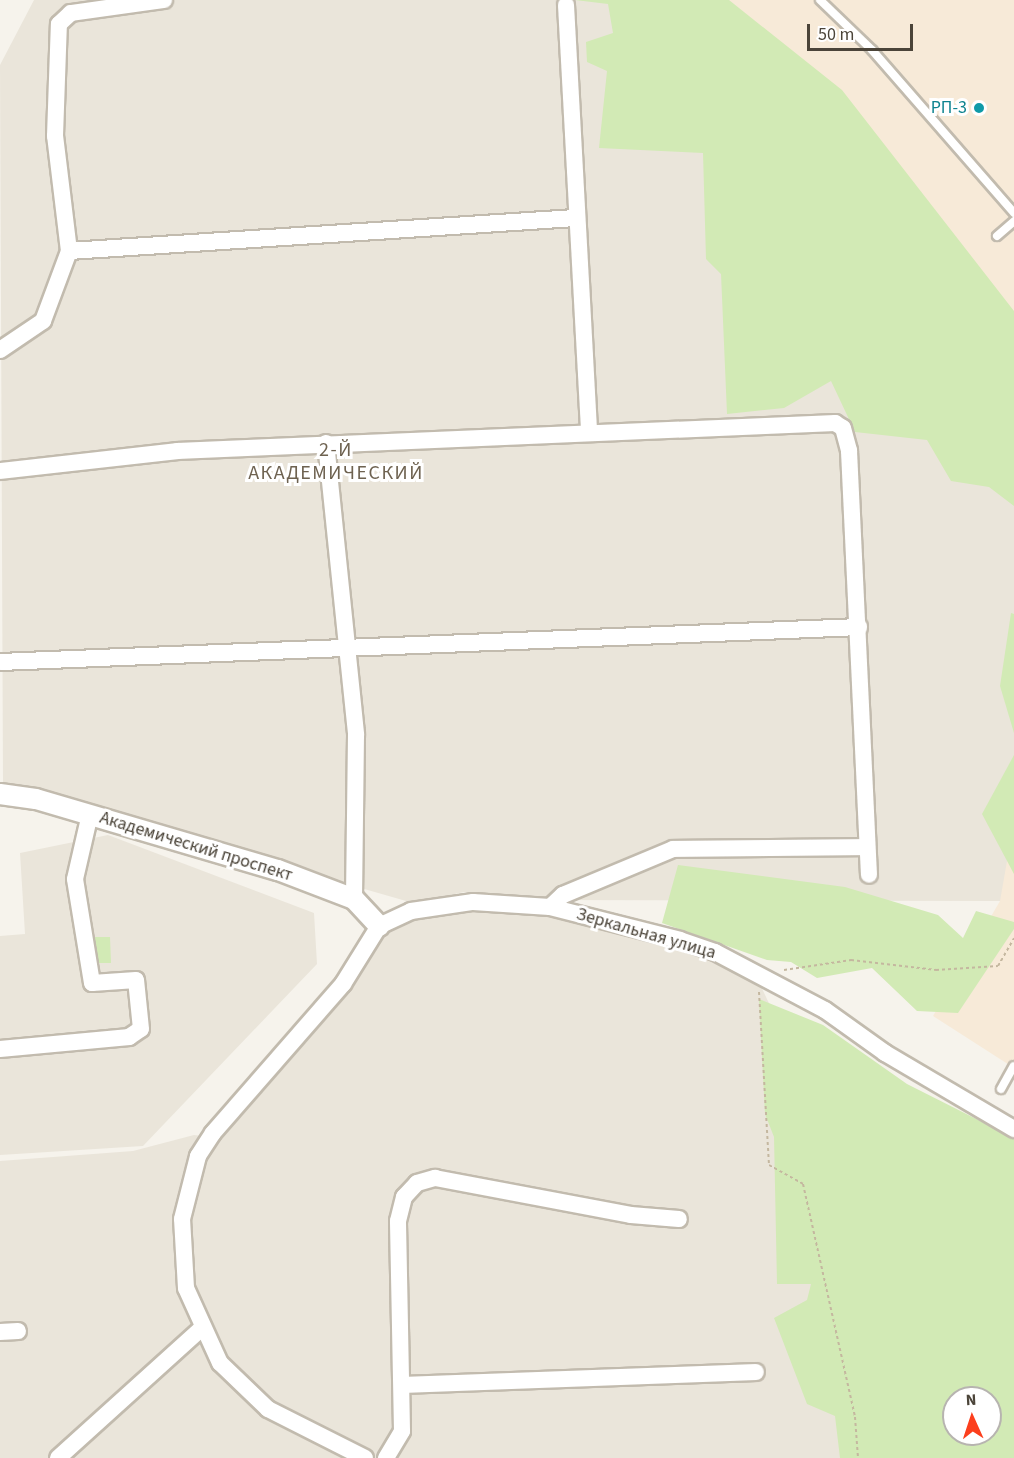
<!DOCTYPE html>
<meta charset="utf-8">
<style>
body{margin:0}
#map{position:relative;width:1014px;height:1458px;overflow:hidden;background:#f6f3ec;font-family:"Source Sans 3",sans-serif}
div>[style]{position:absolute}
.residential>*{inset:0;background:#eae5da}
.commercial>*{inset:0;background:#f7ead8}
.green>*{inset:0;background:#d2eab5}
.path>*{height:2px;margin-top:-1px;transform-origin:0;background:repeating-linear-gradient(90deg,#c4b79f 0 3px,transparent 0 6px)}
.roads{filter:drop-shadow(2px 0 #c2bbae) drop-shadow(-2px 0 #c2bbae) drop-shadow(0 2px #c2bbae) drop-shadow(0 -2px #c2bbae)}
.service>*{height:8px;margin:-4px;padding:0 4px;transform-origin:4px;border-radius:4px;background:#fff}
.minor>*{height:16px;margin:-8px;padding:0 8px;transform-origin:8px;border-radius:8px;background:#fff}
.tertiary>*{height:20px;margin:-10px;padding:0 10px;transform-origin:10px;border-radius:10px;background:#fff}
.dots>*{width:16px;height:16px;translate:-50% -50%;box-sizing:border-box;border:3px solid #fff;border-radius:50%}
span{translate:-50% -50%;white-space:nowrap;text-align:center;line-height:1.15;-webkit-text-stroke:6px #fff;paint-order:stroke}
.culture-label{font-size:18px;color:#0d838f}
.right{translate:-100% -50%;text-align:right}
.street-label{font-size:18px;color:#4b4439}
.neighbourhood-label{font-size:20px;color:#6e6250;letter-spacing:1.5px}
.north{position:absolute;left:942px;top:1386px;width:60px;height:60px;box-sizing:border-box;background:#fff;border:2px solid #b7b4b0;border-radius:50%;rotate:357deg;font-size:16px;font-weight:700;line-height:24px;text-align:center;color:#4b4439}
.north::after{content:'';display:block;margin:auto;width:21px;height:27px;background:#fc3f1d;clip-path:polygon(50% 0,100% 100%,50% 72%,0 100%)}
.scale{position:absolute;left:807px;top:24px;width:106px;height:27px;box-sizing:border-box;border:3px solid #4b4439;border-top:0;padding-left:8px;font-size:18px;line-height:21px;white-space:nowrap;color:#4b4439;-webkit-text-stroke:4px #fff;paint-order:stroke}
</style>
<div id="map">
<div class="residential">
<div style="clip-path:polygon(34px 0,658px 0,1014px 498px,1014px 824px,1001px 901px,548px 900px,464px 892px,413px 903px,3px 785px,0 65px)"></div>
<div style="clip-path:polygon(108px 835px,314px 913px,317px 964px,143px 1146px,0 1155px,0 936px,25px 934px,20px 853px)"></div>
<div style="clip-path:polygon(465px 906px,548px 911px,681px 944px,757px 978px,784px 1035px,869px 1458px,0 1458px,0 1161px,133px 1151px,194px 1135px,218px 1138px,386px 933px,412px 918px)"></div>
</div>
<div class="commercial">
<div style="clip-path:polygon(658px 0,1014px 0,1014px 498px)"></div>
<div style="clip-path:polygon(1014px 821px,1014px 1068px,933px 1016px,1000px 901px)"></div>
</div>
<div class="green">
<div style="clip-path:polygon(575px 0,729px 0,842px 90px,1014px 311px,1014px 506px,989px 487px,951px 481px,927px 440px,855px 432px,831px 381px,784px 408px,727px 414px,721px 274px,706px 259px,703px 153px,599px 148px,607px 71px,587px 62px,586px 42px,613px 33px,608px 4px)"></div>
<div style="clip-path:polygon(1011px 613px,1014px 614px,1014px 733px,1000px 686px)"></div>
<div style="clip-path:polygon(1014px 755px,1014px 874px,982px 814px)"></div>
<div style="clip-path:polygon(678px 865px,845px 887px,938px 915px,963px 938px,976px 911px,1014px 922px,1014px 929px,958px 1013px,917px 1011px,872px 968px,817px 978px,791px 962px,767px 960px,662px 923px)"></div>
<div style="clip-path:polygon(94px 937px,110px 937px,111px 963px,95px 963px)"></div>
<div style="clip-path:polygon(evenodd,759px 999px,823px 1025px,907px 1084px,1014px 1138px,1014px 1458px,840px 1458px,835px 1416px,807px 1404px,774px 1318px,807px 1300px,811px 1284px,777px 1284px,774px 1137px,765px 1114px,759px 999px,954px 1398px,990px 1398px,990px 1434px,954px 1434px,954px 1398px)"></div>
</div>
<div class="path">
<div style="left:784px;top:970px;width:68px;rotate:-8.5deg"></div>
<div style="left:851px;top:960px;width:86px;rotate:6.7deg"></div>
<div style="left:936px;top:970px;width:62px;rotate:-3.7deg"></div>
<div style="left:998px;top:966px;width:32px;rotate:-60deg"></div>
<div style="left:759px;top:992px;width:173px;rotate:86.7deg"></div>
<div style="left:769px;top:1165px;width:39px;rotate:29deg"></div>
<div style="left:803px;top:1184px;width:239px;rotate:77.4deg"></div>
<div style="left:855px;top:1417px;width:41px;rotate:85.8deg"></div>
</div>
<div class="roads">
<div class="service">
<div style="left:820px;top:0;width:72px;rotate:43.9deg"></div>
<div style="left:872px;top:50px;width:216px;rotate:48.9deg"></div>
<div style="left:997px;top:236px;width:23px;rotate:-41deg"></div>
<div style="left:1001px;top:1089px;width:26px;rotate:-61deg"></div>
</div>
<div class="minor">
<div style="left:566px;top:5px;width:426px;rotate:86.9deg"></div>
<div style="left:69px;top:251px;width:507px;rotate:-3.73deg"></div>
<div style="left:0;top:350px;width:52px;rotate:-34deg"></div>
<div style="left:43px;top:321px;width:75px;rotate:-69.6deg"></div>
<div style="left:69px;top:251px;width:116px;rotate:-96.9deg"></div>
<div style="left:55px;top:136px;width:112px;rotate:-88deg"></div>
<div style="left:59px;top:24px;width:16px;rotate:-43deg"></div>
<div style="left:71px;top:13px;width:94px;rotate:-8deg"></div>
<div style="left:326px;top:443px;width:294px;rotate:84.1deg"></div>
<div style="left:356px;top:735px;width:164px;rotate:90.7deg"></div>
<div style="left:0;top:471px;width:178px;rotate:-6.4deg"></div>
<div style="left:177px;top:451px;width:659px;rotate:-2.44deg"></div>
<div style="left:835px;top:423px;width:9px;rotate:32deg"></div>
<div style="left:843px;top:428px;width:24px;rotate:75deg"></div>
<div style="left:849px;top:451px;width:424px;rotate:87.3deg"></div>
<div style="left:0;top:662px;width:860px;rotate:-2.33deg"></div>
<div style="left:550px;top:907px;width:18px;rotate:-43deg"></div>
<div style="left:563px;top:895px;width:119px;rotate:-22.7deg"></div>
<div style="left:673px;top:849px;width:194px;rotate:-0.6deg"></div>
<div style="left:0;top:1049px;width:130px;rotate:-5.3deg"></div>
<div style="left:129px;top:1037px;width:14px;rotate:-34deg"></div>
<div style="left:141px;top:1029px;width:49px;rotate:-95.8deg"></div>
<div style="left:136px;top:980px;width:44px;rotate:176.1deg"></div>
<div style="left:92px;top:983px;width:105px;rotate:-99.3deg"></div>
<div style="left:75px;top:879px;width:67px;rotate:-77deg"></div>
<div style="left:0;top:1332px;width:18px;rotate:-3deg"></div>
<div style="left:403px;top:1385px;width:353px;rotate:-2.1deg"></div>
<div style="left:58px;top:1458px;width:193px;rotate:-42.1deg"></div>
<div style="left:365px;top:1458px;width:109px;rotate:-153.2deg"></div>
<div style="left:268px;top:1409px;width:66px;rotate:-136.2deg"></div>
<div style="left:220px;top:1363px;width:82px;rotate:-114.4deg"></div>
<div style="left:186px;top:1288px;width:69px;rotate:-93.3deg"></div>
<div style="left:182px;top:1219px;width:65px;rotate:-75.7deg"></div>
<div style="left:198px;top:1156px;width:27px;rotate:-57deg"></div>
<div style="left:213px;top:1133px;width:198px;rotate:-48.9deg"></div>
<div style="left:343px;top:984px;width:68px;rotate:-58.2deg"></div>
<div style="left:379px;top:926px;width:35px;rotate:-25deg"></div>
<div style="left:411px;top:911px;width:63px;rotate:-8.3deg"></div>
<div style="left:473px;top:902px;width:77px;rotate:3.7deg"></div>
<div style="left:550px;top:907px;width:134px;rotate:14.2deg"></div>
<div style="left:680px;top:940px;width:37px;rotate:19deg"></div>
<div style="left:715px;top:952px;width:124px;rotate:27.8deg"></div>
<div style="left:825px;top:1010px;width:74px;rotate:35.6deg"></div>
<div style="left:885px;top:1053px;width:150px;rotate:30.5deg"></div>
<div style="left:386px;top:1458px;width:31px;rotate:-59deg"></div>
<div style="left:402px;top:1431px;width:210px;rotate:-91.1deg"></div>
<div style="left:398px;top:1221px;width:25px;rotate:-76deg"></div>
<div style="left:404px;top:1197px;width:19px;rotate:-47deg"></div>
<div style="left:417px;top:1183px;width:19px;rotate:-16deg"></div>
<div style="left:435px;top:1178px;width:199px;rotate:10.7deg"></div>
<div style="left:631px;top:1215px;width:48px;rotate:4.8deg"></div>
</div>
<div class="tertiary">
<div style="left:0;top:794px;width:36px;rotate:8deg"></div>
<div style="left:36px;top:799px;width:252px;rotate:16.4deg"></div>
<div style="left:278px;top:870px;width:81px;rotate:20.9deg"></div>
<div style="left:354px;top:899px;width:37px;rotate:47deg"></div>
</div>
</div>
<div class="dots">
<div style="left:979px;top:108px;background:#0f9aa8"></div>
</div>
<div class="culture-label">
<span class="right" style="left:967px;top:108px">РП-3</span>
</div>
<div class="street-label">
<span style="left:196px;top:847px;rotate:17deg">Академический проспект</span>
<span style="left:646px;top:934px;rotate:16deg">Зеркальная улица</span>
</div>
<div class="neighbourhood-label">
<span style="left:336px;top:462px">2-Й<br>АКАДЕМИЧЕСКИЙ</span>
</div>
<div class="north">N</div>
<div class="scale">50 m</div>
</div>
